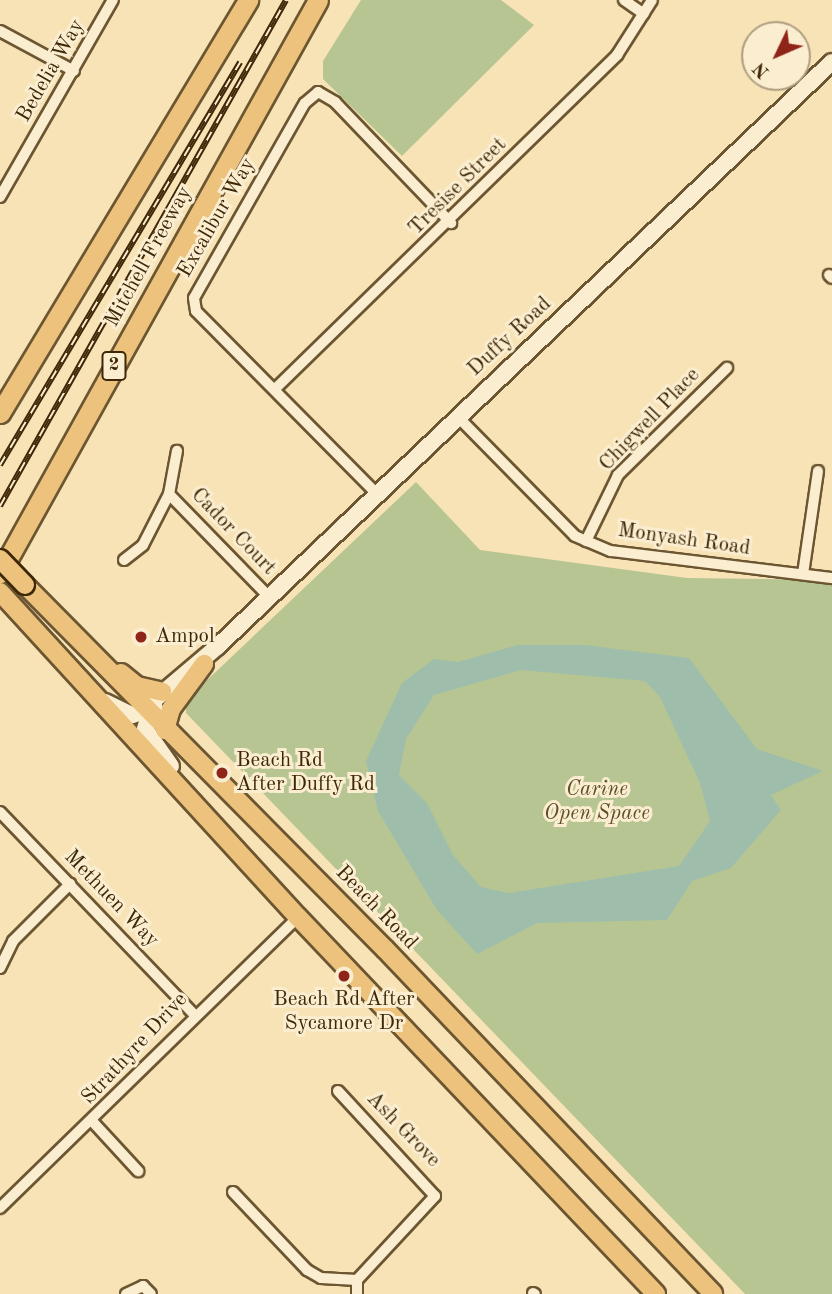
<!DOCTYPE html>
<style>
body{margin:0}
#map{position:relative;width:832px;height:1294px;overflow:hidden;background:#f8e3b7;font-family:"Old Standard TT",serif}
div>[style]{position:absolute}
.green>*{inset:0;background:#b7c593}
.water>*{inset:0;background:#9ebeab}
.roads{filter:drop-shadow(2px 0 #6c5632) drop-shadow(-2px 0 #6c5632) drop-shadow(0 2px #6c5632) drop-shadow(0 -2px #6c5632)}
.minor>*{height:10px;margin:-5px;padding:0 5px;transform-origin:5px;border-radius:5px;background:#faedd0}
.secondary>*{height:16px;margin:-8px;padding:0 8px;transform-origin:8px;border-radius:8px;background:#faedd0}
.primary>*{height:18px;margin:-9px;padding:0 9px;transform-origin:9px;border-radius:9px;background:#ecc27c}
.motorway>*{height:19px;margin:-9.5px;padding:0 9.5px;transform-origin:9.5px;border-radius:9.5px;background:#ecc27c}
.rail>*{height:6px;margin-top:-3px;transform-origin:0;background:repeating-linear-gradient(90deg,#faedd0 0 10px,#3e2706 0 20px);box-sizing:border-box;border-block:2px solid #3e2706}
.bridges{filter:drop-shadow(2px 0 #3e2706) drop-shadow(-2px 0 #3e2706) drop-shadow(0 2px #3e2706) drop-shadow(0 -2px #3e2706)}
.primary-bridge>*{height:18px;margin:-9px;padding:0 9px;transform-origin:9px;border-radius:9px;background:#ecc27c}
.dots>*{width:19px;height:19px;translate:-50% -50%;box-sizing:border-box;border:4px solid #faedd0;border-radius:50%}
span{translate:-50% -50%;white-space:nowrap;text-align:center;line-height:1.15;-webkit-text-stroke:6px #faedd0;paint-order:stroke}
.shield-label span{padding:2px 5px;background:#faedd0;border:2px solid;border-radius:5px;-webkit-text-stroke-width:0}
.shield-label{font-size:19px;color:#3e2706;font-weight:700}
.street-label{font-size:21px;color:#3e2706}
.poi-label{font-size:21px;color:#3e2706}
.left{translate:0 -50%;text-align:left}
.park-label{font-size:21px;color:#5c4e29;font-style:italic}
.north{position:absolute;left:741px;top:21px;width:70px;height:70px;box-sizing:border-box;background:#faedd0;border:2px solid #af9e7f;border-radius:50%;rotate:226deg;font-size:19px;font-weight:700;line-height:28px;text-align:center;color:#3e2706}
.north::after{content:'';display:block;margin:auto;width:24px;height:32px;background:#8f2418;clip-path:polygon(50% 0,100% 100%,50% 72%,0 100%)}
</style>
<div id="map">
<div class="green">
<div style="clip-path:polygon(361px 0,501px 0,534px 25px,402px 156px,323px 79px,323px 61px)"></div>
<div style="clip-path:polygon(416px 482px,480px 550px,687px 578px,832px 580px,832px 1294px,745px 1294px,186px 713px,186px 700px)"></div>
</div>
<div class="water">
<div style="clip-path:polygon(evenodd,518px 645px,584px 645px,689px 658px,757px 749px,823px 771px,771px 795px,781px 810px,731px 868px,692px 881px,667px 920px,537px 923px,477px 954px,437px 910px,378px 811px,366px 761px,402px 683px,434px 659px,458px 662px,518px 645px,521px 670px,645px 681px,660px 697px,700px 783px,710px 821px,679px 866px,509px 893px,481px 887px,453px 855px,427px 803px,399px 775px,406px 739px,434px 695px,521px 670px)"></div>
</div>
<div class="roads">
<div class="minor">
<div style="left:624px;top:0;width:24px;rotate:35deg"></div>
<div style="left:0;top:31px;width:84px;rotate:28.4deg"></div>
<div style="left:0;top:197px;width:227px;rotate:-60.2deg"></div>
<div style="left:829px;top:275px;width:4px;rotate:45deg"></div>
<div style="left:276px;top:388px;width:477px;rotate:-44.3deg"></div>
<div style="left:617px;top:55px;width:65px;rotate:-57.5deg"></div>
<div style="left:457px;top:416px;width:168px;rotate:45.5deg"></div>
<div style="left:575px;top:536px;width:39px;rotate:23deg"></div>
<div style="left:611px;top:551px;width:223px;rotate:7deg"></div>
<div style="left:376px;top:493px;width:256px;rotate:-134.7deg"></div>
<div style="left:196px;top:311px;width:13px;rotate:-99deg"></div>
<div style="left:194px;top:298px;width:224px;rotate:-60.4deg"></div>
<div style="left:305px;top:103px;width:17px;rotate:-40deg"></div>
<div style="left:318px;top:92px;width:20px;rotate:30deg"></div>
<div style="left:335px;top:102px;width:168px;rotate:46.2deg"></div>
<div style="left:169px;top:494px;width:144px;rotate:45.8deg"></div>
<div style="left:586px;top:541px;width:73px;rotate:-64.1deg"></div>
<div style="left:618px;top:475px;width:153px;rotate:-44.5deg"></div>
<div style="left:124px;top:560px;width:24px;rotate:-38deg"></div>
<div style="left:143px;top:545px;width:57px;rotate:-63deg"></div>
<div style="left:169px;top:494px;width:44px;rotate:-79.5deg"></div>
<div style="left:803px;top:574px;width:104px;rotate:-81.7deg"></div>
<div style="left:0;top:812px;width:280px;rotate:46.2deg"></div>
<div style="left:0;top:968px;width:30px;rotate:-64deg"></div>
<div style="left:13px;top:941px;width:81px;rotate:-45deg"></div>
<div style="left:338px;top:1091px;width:143px;rotate:47.3deg"></div>
<div style="left:435px;top:1196px;width:115px;rotate:132.9deg"></div>
<div style="left:357px;top:1280px;width:14px;rotate:90deg"></div>
<div style="left:93px;top:1122px;width:67px;rotate:47.4deg"></div>
<div style="left:233px;top:1192px;width:108px;rotate:46.5deg"></div>
<div style="left:307px;top:1270px;width:16px;rotate:30deg"></div>
<div style="left:321px;top:1278px;width:36px;rotate:3deg"></div>
<div style="left:0;top:1208px;width:417px;rotate:-44.3deg"></div>
<div style="left:533px;top:1293px;width:2px;rotate:27deg"></div>
<div style="left:126px;top:1294px;width:19px;rotate:-25deg"></div>
<div style="left:143px;top:1286px;width:11px;rotate:45deg"></div>
</div>
<div class="secondary">
<div style="left:105px;top:702px;width:30px;rotate:26deg"></div>
<div style="left:132px;top:715px;width:24px;rotate:-15deg"></div>
<div style="left:171px;top:766px;width:45px;rotate:-125.1deg"></div>
<div style="left:145px;top:729px;width:29px;rotate:-74deg"></div>
<div style="left:153px;top:701px;width:85px;rotate:-40.2deg"></div>
<div style="left:218px;top:646px;width:847px;rotate:-43.57deg"></div>
</div>
<div class="primary">
<div style="left:25px;top:585px;width:512px;rotate:45.32deg"></div>
<div style="left:385px;top:949px;width:476px;rotate:46.4deg"></div>
<div style="left:0;top:592px;width:441px;rotate:47.5deg"></div>
<div style="left:298px;top:917px;width:520px;rotate:46.48deg"></div>
<div style="left:121px;top:673px;width:21px;rotate:39deg"></div>
<div style="left:137px;top:686px;width:26px;rotate:13deg"></div>
<div style="left:165px;top:730px;width:22px;rotate:-74deg"></div>
<div style="left:171px;top:709px;width:56px;rotate:-53.7deg"></div>
</div>
<div class="motorway">
<div style="left:0;top:413px;width:482px;rotate:-59deg"></div>
<div style="left:0;top:573px;width:655px;rotate:-60.97deg"></div>
</div>
</div>
<div class="rail">
<div style="left:0;top:465px;width:469px;rotate:-59.2deg"></div>
<div style="left:0;top:506px;width:581px;rotate:-60.52deg"></div>
</div>
<div class="bridges">
<div class="primary-bridge">
<div style="left:0;top:559px;width:36px;rotate:46deg"></div>
</div>
</div>
<div class="dots">
<div style="left:141px;top:637px;background:#8f2418"></div>
<div style="left:222px;top:773px;background:#8f2418"></div>
<div style="left:344px;top:976px;background:#8f2418"></div>
</div>
<div class="shield-label">
<span style="left:114px;top:366px">2</span>
</div>
<div class="street-label">
<span style="left:51px;top:71px;rotate:-60deg">Bedelia Way</span>
<span style="left:458px;top:187px;rotate:-45deg">Tresise Street</span>
<span style="left:217px;top:218px;rotate:-60deg">Excalibur Way</span>
<span style="left:149px;top:257px;rotate:-61deg">Mitchell Freeway</span>
<span style="left:510px;top:337px;rotate:-43deg">Duffy Road</span>
<span style="left:650px;top:420px;rotate:-46deg">Chigwell Place</span>
<span style="left:233px;top:532px;rotate:46deg">Cador Court</span>
<span style="left:684px;top:540px;rotate:8deg">Monyash Road</span>
<span style="left:111px;top:899px;rotate:46deg">Methuen Way</span>
<span style="left:376px;top:908px;rotate:46deg">Beach Road</span>
<span style="left:135px;top:1049px;rotate:-47deg">Strathyre Drive</span>
<span style="left:403px;top:1130px;rotate:46deg">Ash Grove</span>
</div>
<div class="poi-label">
<span class="left" style="left:155px;top:637px">Ampol</span>
<span class="left" style="left:236px;top:773px">Beach Rd<br>After Duffy Rd</span>
<span style="left:344px;top:1012px">Beach Rd After<br>Sycamore Dr</span>
</div>
<div class="park-label">
<span style="left:597px;top:802px">Carine<br>Open Space</span>
</div>
<div class="north">N</div>
</div>
